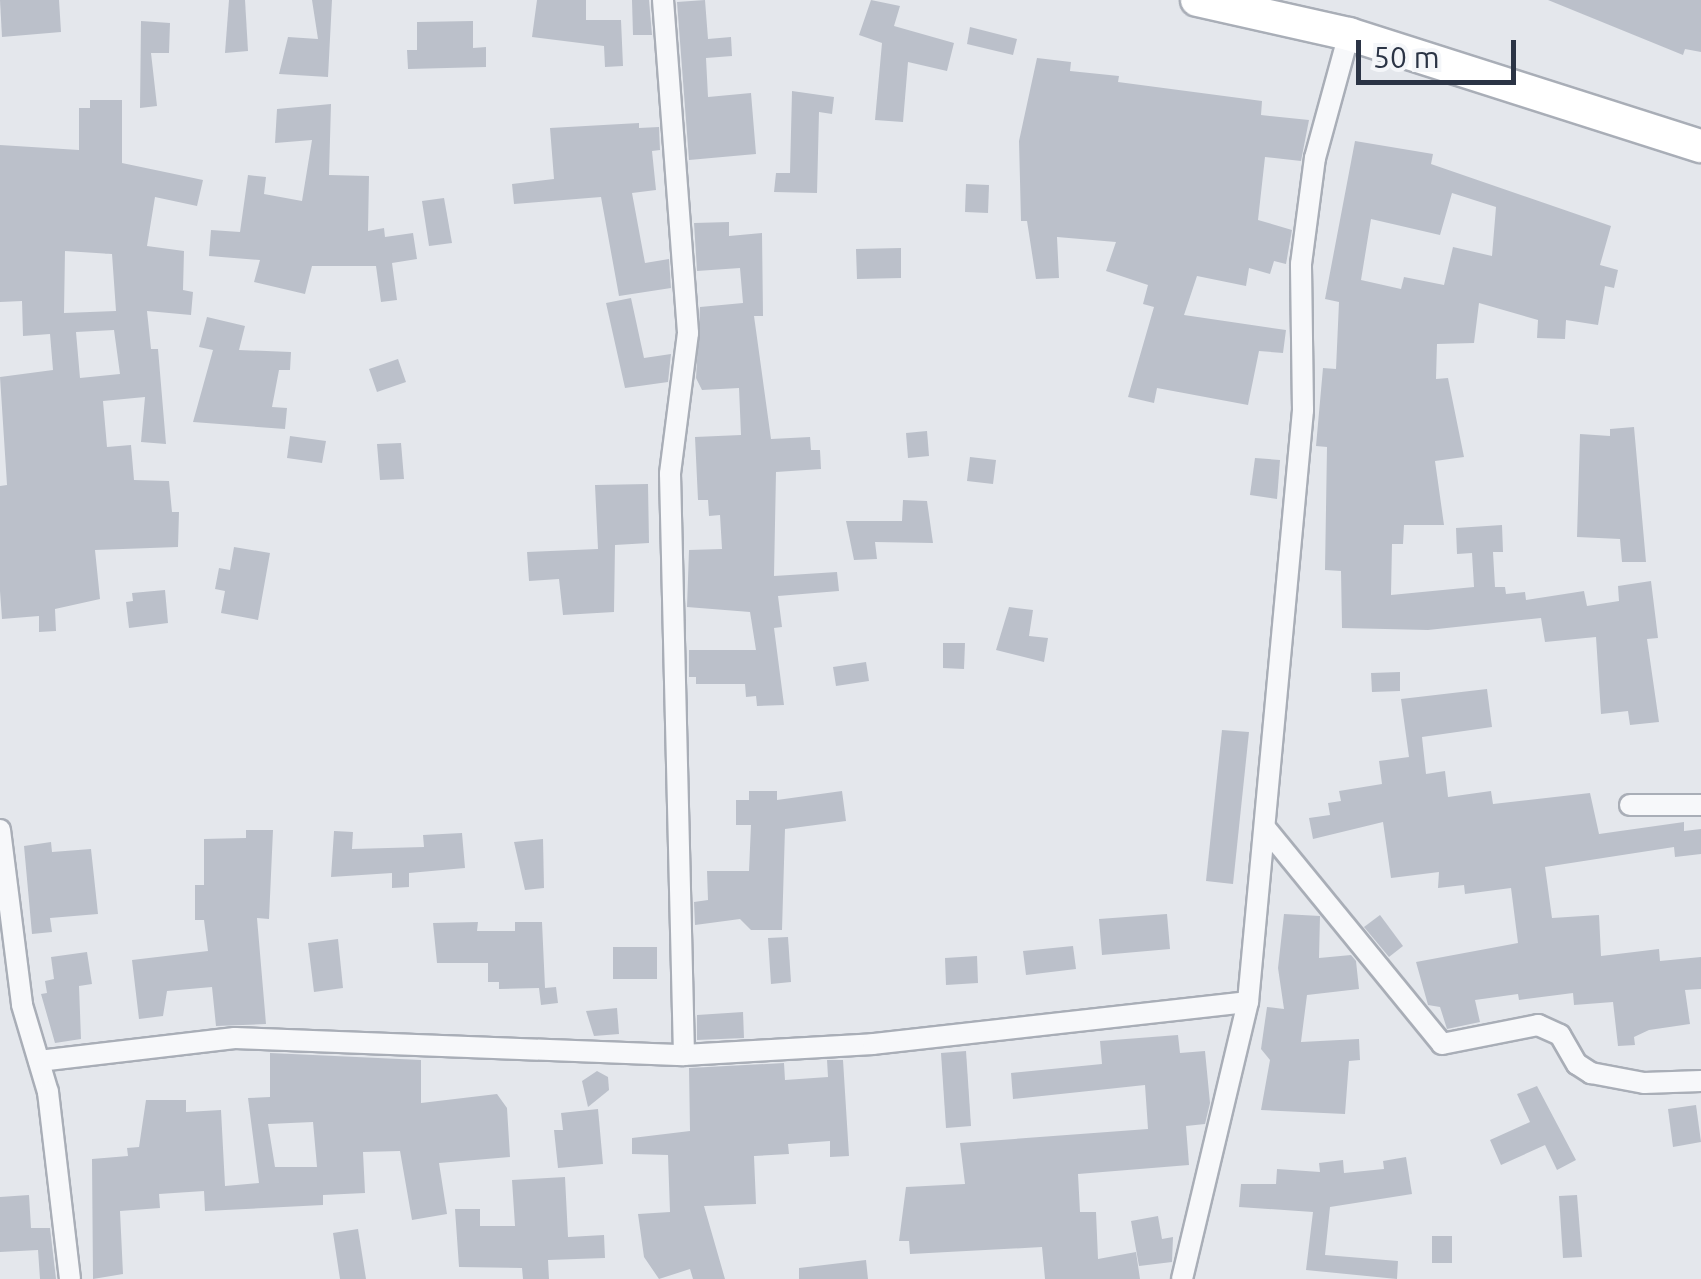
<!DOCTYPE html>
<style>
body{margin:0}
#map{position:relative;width:1701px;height:1279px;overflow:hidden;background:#e4e7ec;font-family:Ubuntu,sans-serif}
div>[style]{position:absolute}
.building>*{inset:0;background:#bbc0ca}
.roads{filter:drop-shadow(2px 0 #a9aeb7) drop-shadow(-2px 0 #a9aeb7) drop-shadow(0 2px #a9aeb7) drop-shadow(0 -2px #a9aeb7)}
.minor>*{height:20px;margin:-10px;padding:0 10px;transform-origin:10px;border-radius:10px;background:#f7f8fa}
.trunk>*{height:32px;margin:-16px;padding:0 16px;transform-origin:16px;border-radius:16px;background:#fff}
span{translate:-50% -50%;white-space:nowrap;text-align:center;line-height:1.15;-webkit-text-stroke:8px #f4f6f9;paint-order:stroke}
.scale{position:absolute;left:1356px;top:40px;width:160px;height:45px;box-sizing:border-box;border:5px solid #2b3445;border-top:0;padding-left:12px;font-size:30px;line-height:35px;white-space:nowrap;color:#2b3445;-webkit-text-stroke:8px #f4f6f9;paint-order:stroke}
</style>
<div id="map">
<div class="building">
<div style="clip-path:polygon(0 0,59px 0,61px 32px,2px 37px)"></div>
<div style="clip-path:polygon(229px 0,245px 0,248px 51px,225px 53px)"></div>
<div style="clip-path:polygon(312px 0,332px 0,328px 77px,279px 74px,288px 37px,318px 39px)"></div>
<div style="clip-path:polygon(537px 0,586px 0,586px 20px,621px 20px,623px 66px,605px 67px,604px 46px,532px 37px)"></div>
<div style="clip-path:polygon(632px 0,649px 0,652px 35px,633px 35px)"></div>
<div style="clip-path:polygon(705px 0,708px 39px,731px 37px,732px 56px,706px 58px,708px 97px,751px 93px,756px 154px,689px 160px,677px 2px)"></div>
<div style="clip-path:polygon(871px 0,900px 6px,894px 26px,954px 43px,947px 71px,908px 62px,903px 122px,875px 120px,882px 43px,859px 35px)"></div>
<div style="clip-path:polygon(1548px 0,1701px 0,1701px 52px,1685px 49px,1683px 55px)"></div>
<div style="clip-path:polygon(141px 21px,170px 23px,169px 53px,151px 53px,157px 106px,140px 108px)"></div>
<div style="clip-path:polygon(473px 21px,473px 48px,486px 47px,486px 67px,408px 69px,407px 50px,417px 50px,417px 22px)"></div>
<div style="clip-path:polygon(970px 27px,1017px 39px,1013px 55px,967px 44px)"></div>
<div style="clip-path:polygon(1037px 58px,1071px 62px,1070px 71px,1119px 76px,1118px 82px,1262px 101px,1261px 115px,1309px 120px,1301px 161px,1265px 157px,1258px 220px,1292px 230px,1286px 264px,1274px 261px,1270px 274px,1249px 268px,1246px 286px,1197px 276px,1184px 315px,1286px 330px,1283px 353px,1259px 351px,1248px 405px,1157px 388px,1154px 403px,1128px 397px,1154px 307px,1143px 304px,1148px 285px,1106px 271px,1116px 242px,1057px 237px,1059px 278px,1036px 279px,1027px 221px,1021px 221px,1019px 141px)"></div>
<div style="clip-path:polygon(792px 91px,834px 97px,832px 114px,819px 112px,817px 193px,774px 192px,776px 173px,790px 173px)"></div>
<div style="clip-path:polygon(evenodd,90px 100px,122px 100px,122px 163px,203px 180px,197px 206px,155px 197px,147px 246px,184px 251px,183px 290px,193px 292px,191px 315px,147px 311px,151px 349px,158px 349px,166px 444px,141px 442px,145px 397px,103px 401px,107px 447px,131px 445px,134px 480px,169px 481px,172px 512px,179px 512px,178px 547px,95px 550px,100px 599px,55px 609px,56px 631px,39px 632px,39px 616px,2px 619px,0 591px,0 486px,7px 485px,0 377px,53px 370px,50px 334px,23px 336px,22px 301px,0 302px,0 145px,79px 150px,79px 108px,90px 108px,90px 100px,65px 251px,112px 254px,116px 311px,64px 313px,65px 251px,90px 100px,114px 330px,120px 374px,80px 378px,76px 332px,114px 330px)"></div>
<div style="clip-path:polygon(331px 104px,329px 175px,369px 176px,368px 231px,384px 228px,385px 237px,413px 233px,417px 259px,392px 263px,397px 300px,381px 302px,376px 266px,312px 266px,305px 294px,254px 282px,260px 260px,209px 256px,211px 230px,240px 232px,248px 175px,266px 177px,264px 194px,302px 201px,312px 140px,275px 143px,277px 109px)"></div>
<div style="clip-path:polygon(639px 123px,639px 128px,659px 127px,660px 150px,652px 151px,656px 190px,632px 193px,645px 263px,669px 259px,671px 288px,619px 296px,601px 197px,514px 204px,512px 184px,554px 179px,550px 128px)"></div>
<div style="clip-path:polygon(evenodd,1355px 141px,1433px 154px,1431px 164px,1611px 226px,1600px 265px,1618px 270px,1614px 288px,1605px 286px,1598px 325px,1566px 320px,1565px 339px,1537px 338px,1538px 320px,1479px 303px,1474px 343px,1437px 344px,1436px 379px,1448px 378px,1464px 457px,1435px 461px,1444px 525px,1404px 525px,1403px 544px,1392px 544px,1391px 595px,1474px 587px,1472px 553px,1457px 554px,1456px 528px,1502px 525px,1503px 552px,1493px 552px,1495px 587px,1505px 587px,1506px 594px,1525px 592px,1526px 600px,1584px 591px,1587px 606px,1619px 601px,1618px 586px,1651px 581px,1658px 638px,1647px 639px,1659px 722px,1630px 725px,1628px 711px,1601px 714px,1596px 637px,1545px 642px,1541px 618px,1428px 630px,1342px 628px,1341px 571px,1325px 570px,1327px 447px,1316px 446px,1323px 368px,1336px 369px,1339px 302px,1325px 299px,1355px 141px,1452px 193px,1496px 207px,1492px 256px,1453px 247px,1444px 285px,1404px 277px,1401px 289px,1361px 280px,1371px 219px,1440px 235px,1452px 193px)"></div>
<div style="clip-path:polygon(966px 184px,989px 185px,988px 213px,965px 212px)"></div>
<div style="clip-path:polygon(444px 198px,452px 243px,429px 246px,422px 201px)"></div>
<div style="clip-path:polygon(729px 222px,729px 236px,762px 233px,763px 316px,754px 316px,771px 439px,810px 437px,811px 450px,820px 450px,821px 469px,776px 472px,774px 576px,837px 572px,839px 591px,778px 596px,782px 627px,774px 628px,784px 705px,757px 706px,756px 696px,746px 697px,745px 684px,696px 684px,696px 677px,689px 677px,689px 650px,756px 650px,750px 612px,687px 607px,689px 550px,722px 549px,720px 515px,709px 516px,708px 500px,698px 500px,695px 437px,741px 435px,739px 388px,702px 390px,696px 378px,700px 307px,743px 303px,740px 268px,697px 271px,694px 223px)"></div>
<div style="clip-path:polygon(901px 248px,901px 278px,857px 279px,856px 249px)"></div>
<div style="clip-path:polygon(631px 298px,644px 358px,671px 354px,668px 382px,625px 388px,606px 303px)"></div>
<div style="clip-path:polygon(207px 317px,245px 326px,239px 350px,291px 352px,290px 370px,279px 370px,272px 407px,287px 408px,285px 429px,193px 422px,213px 350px,199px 347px)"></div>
<div style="clip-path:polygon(398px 359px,406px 382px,377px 392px,369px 369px)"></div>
<div style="clip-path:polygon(1634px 427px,1646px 562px,1622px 562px,1620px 539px,1577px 537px,1580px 434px,1610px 436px,1610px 429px)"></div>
<div style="clip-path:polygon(927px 431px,929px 456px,908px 458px,906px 433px)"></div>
<div style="clip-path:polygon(290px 436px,326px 441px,322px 463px,287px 458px)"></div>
<div style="clip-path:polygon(401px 443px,404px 479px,380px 480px,377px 444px)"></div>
<div style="clip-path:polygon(970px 457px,996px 460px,993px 484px,967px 481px)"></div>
<div style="clip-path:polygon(1255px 458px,1280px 460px,1277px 499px,1250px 495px)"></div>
<div style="clip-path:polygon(648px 484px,649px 543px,615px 545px,614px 612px,563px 615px,559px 579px,529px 581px,527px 552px,598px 549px,595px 485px)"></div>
<div style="clip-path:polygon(903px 500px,927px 501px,933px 543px,875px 542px,877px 559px,854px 560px,846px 521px,902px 521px)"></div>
<div style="clip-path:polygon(234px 547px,270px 553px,258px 620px,221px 613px,225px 591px,215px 589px,219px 568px,230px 570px)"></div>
<div style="clip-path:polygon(165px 590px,168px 623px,129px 628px,126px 602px,133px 601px,132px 593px)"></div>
<div style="clip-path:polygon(1009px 607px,1033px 610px,1029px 636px,1048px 638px,1044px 662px,996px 650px)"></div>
<div style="clip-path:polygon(943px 643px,965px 643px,964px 669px,943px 668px)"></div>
<div style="clip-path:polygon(866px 662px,869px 681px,836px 686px,833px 667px)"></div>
<div style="clip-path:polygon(1400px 672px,1400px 691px,1372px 692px,1371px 673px)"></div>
<div style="clip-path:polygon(1487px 689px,1492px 727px,1422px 737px,1426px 774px,1445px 771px,1448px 797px,1491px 791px,1493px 804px,1590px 793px,1599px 834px,1684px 822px,1684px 831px,1701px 829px,1701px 854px,1675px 857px,1674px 847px,1545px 867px,1552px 918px,1599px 915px,1601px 956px,1659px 949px,1660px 961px,1701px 957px,1701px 989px,1685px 990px,1690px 1024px,1649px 1030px,1634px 1037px,1635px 1045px,1618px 1046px,1613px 1002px,1574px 1005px,1573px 993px,1519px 1000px,1518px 994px,1475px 1000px,1480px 1022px,1447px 1029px,1440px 1007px,1428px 1005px,1416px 962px,1518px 943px,1511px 888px,1465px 894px,1464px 885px,1438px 888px,1439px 872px,1391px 878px,1383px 822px,1313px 839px,1309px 818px,1330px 815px,1328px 803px,1341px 801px,1339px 791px,1382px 784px,1379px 761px,1409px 757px,1401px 699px)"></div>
<div style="clip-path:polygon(1222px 730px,1249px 732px,1233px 884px,1206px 881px)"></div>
<div style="clip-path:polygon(749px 791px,777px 791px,777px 800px,842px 791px,846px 821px,785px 829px,782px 930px,751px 930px,740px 919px,695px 925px,694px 902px,708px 900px,707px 871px,749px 871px,751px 825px,736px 825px,736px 800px,749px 800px)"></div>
<div style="clip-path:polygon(246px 830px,273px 830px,269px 919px,257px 918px,266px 1024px,216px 1026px,212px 987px,167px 991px,163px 1016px,139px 1019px,132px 960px,208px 951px,204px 920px,195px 920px,195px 885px,204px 885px,204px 839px,246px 838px)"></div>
<div style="clip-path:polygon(334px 831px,353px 832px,352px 849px,424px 847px,423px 835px,462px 833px,465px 868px,409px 873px,409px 887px,392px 888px,392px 873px,331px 877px)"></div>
<div style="clip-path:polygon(543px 839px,544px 888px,525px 890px,514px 842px)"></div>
<div style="clip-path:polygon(51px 842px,52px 852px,91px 849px,98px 914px,50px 918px,52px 932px,32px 934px,24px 846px)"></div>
<div style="clip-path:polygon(1167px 914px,1170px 949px,1102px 955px,1099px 919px)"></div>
<div style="clip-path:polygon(1284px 914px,1320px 916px,1319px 958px,1351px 955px,1356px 961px,1359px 989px,1307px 995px,1301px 1042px,1359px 1039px,1360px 1060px,1349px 1061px,1345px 1114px,1261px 1110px,1270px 1060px,1261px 1049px,1267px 1007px,1284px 1009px,1278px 968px)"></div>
<div style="clip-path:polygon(1380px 915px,1403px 946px,1389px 957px,1364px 927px)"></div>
<div style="clip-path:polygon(478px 922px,477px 931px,515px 931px,515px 922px,542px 922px,545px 988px,556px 987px,558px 1003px,541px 1005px,539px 988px,499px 989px,499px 982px,488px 982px,488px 963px,437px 963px,433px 923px)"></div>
<div style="clip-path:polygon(788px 937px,791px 982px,771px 984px,768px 938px)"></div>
<div style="clip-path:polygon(338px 939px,343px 988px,314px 992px,308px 943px)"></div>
<div style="clip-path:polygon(1073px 946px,1076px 969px,1026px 975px,1023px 951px)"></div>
<div style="clip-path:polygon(613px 947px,657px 947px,657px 979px,613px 979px)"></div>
<div style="clip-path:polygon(87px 952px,92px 984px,79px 986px,81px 1039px,55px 1043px,41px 994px,47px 993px,45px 981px,54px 979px,51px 957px)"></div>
<div style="clip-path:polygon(977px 956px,978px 983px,946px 985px,945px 958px)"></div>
<div style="clip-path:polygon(617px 1008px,619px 1034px,594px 1036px,586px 1011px)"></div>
<div style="clip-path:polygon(743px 1012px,744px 1038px,697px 1040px,697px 1015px)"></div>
<div style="clip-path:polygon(1178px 1035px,1180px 1053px,1205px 1051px,1210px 1103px,1205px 1124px,1186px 1126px,1189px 1165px,1078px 1174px,1080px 1212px,1096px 1212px,1098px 1259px,1136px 1252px,1140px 1279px,1045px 1279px,1042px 1247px,910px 1254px,909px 1241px,899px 1241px,906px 1187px,965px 1184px,960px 1143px,1148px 1129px,1145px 1085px,1013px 1099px,1011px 1073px,1102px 1064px,1100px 1041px)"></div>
<div style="clip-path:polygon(966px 1051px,971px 1126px,946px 1128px,941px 1053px)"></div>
<div style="clip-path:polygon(evenodd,270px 1053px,421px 1060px,421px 1103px,497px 1094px,507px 1108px,510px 1157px,439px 1163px,447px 1214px,412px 1220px,400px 1151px,363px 1152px,365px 1193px,323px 1195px,323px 1205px,205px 1211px,204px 1191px,159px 1194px,160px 1208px,120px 1211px,123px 1274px,93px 1279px,92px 1159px,128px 1156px,127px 1148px,139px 1147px,146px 1100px,186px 1100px,186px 1112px,221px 1110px,225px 1186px,259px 1183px,248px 1098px,270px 1097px,270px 1053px,313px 1122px,317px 1167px,275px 1167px,268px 1124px,313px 1122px)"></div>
<div style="clip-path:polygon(827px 1060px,843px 1060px,849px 1156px,830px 1157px,830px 1141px,788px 1144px,789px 1154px,754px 1156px,756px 1204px,704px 1206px,725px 1279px,693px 1279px,690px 1269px,659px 1279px,644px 1257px,638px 1214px,670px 1212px,668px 1155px,632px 1154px,632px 1138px,690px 1131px,689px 1068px,784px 1063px,785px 1080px,828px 1077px)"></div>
<div style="clip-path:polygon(597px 1071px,608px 1077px,609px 1090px,588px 1107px,582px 1081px)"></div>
<div style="clip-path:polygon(1537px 1086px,1576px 1160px,1557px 1170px,1545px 1145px,1501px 1165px,1490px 1140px,1530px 1122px,1517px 1094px)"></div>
<div style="clip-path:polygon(1696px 1105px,1701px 1142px,1673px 1147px,1668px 1109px)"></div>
<div style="clip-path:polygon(598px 1109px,603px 1164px,558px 1168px,554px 1130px,563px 1130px,561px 1113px)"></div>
<div style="clip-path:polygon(1406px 1157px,1412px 1194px,1330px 1207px,1325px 1255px,1398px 1261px,1397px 1279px,1306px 1270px,1313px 1212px,1239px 1207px,1241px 1184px,1276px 1184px,1277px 1169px,1320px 1172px,1319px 1163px,1343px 1160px,1344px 1173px,1384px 1169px,1383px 1161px)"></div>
<div style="clip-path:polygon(565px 1177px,568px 1237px,604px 1235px,605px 1258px,548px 1260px,549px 1279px,523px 1279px,522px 1268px,459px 1267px,455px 1209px,480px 1209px,480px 1226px,515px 1226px,512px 1180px)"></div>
<div style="clip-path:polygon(29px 1195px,31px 1228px,50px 1228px,56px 1279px,40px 1279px,38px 1250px,0 1252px,0 1197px)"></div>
<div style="clip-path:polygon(1577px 1195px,1582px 1257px,1563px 1258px,1559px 1196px)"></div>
<div style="clip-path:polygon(1158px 1216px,1162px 1239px,1173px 1237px,1172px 1262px,1139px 1266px,1131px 1221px)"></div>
<div style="clip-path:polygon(358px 1229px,366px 1279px,340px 1279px,333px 1233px)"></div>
<div style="clip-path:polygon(1432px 1236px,1452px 1236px,1452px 1263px,1432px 1263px)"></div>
<div style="clip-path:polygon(866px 1260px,868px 1279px,799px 1279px,799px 1268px)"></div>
</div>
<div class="roads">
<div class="minor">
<div style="left:663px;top:0;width:334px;rotate:85.7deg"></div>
<div style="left:688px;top:333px;width:142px;rotate:97.3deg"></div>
<div style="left:670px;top:474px;width:581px;rotate:88.62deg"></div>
<div style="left:1630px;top:805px;width:71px"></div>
<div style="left:0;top:830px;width:176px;rotate:82.8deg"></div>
<div style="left:22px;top:1005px;width:91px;rotate:73.4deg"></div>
<div style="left:48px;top:1092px;width:188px;rotate:83.3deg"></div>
<div style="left:1267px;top:830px;width:276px;rotate:50.7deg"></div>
<div style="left:1442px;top:1044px;width:98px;rotate:-11.2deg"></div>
<div style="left:1538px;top:1025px;width:24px;rotate:24deg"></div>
<div style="left:1560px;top:1035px;width:34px;rotate:60deg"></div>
<div style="left:1577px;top:1064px;width:17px;rotate:33deg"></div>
<div style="left:1591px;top:1073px;width:54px;rotate:10.7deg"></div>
<div style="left:1644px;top:1083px;width:57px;rotate:-2deg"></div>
<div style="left:39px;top:1061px;width:197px;rotate:-6.7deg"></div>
<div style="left:235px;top:1038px;width:449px;rotate:2.2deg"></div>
<div style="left:684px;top:1055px;width:189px;rotate:-3.3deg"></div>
<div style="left:873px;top:1044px;width:377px;rotate:-6.4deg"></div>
<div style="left:1182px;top:1279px;width:285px;rotate:-76.6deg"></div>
<div style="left:1248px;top:1002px;width:595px;rotate:-84.69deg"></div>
<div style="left:1303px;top:410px;width:146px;rotate:-90.8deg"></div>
<div style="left:1301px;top:264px;width:107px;rotate:-82.5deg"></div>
<div style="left:1315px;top:158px;width:129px;rotate:-74.7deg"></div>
</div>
<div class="trunk">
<div style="left:1197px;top:0;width:156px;rotate:12.6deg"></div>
<div style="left:1349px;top:34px;width:369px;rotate:17.7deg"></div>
</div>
</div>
<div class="scale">50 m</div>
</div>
